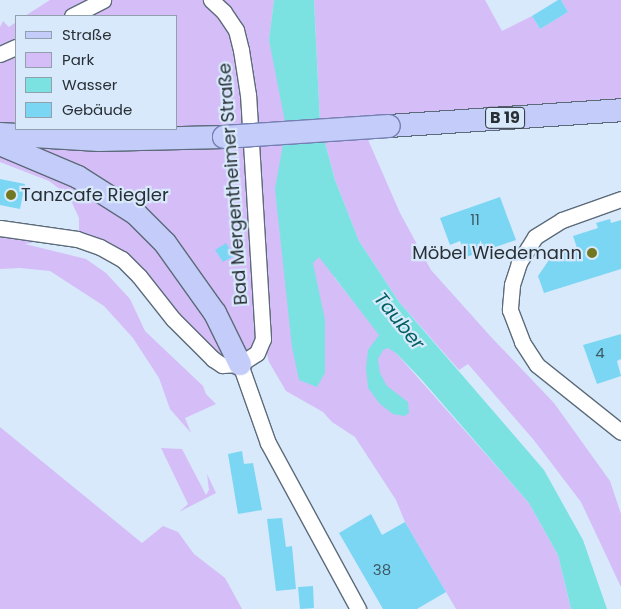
<!DOCTYPE html>
<meta charset="utf-8">
<style>
body{margin:0}
#map{position:relative;width:621px;height:609px;overflow:hidden;background:#d8e9fb;font-family:Poppins,sans-serif}
div>[style]{position:absolute}
.green>*{inset:0;background:#d5bdf7}
.water>*{inset:0;background:#7be2e1}
.building>*{inset:0;background:#7bd6f4}
.roads{filter:drop-shadow(1px 0 #5c6b7a) drop-shadow(-1px 0 #5c6b7a) drop-shadow(0 1px #5c6b7a) drop-shadow(0 -1px #5c6b7a)}
.street>*{height:15px;margin:-7.5px;padding:0 7.5px;transform-origin:7.5px;border-radius:7.5px;background:#fff}
.primary>*{height:22px;margin:-11px;padding:0 11px;transform-origin:11px;border-radius:11px;background:#c4ccf9}
.bridges{filter:drop-shadow(1px 0 #747fb2) drop-shadow(-1px 0 #747fb2) drop-shadow(0 1px #747fb2) drop-shadow(0 -1px #747fb2)}
.primary-bridge>*{height:22px;margin:-11px;padding:0 11px;transform-origin:11px;border-radius:11px;background:#c4ccf9}
.dots>*{width:14px;height:14px;translate:-50% -50%;box-sizing:border-box;border:2px solid #d8e9fb;border-radius:50%}
span{translate:-50% -50%;white-space:nowrap;text-align:center;line-height:1.15;-webkit-text-stroke:4.5px #d8e9fb;paint-order:stroke}
.number-label{font-size:15px;color:#3d5965}
.number-label span{-webkit-text-stroke-width:0}
.shield-label span{padding:1px 4px;background:#d8e9fb;border:1px solid;border-radius:4px;-webkit-text-stroke-width:0}
.shield-label{font-size:16px;color:#282f35;font-weight:700}
.street-label{font-size:18px;color:#282f35}
.poi-label{font-size:18px;color:#282f35}
.left{translate:0 -50%;text-align:left}
.right{translate:-100% -50%;text-align:right}
.water-label{font-size:19px;color:#006060;font-style:italic}
.legend{position:absolute;left:15px;top:15px;width:162px;height:115px;box-sizing:border-box;background:#d8e9fb;border:1px solid #929fac;margin:0;padding:6px 9px;list-style:none;font-size:15px;color:#282f35}
.legend li{display:flex;align-items:center;gap:10px;height:25px}
.legend b{width:25px;border:1px solid #929fac}
</style>
<div id="map">
<div class="green">
<div style="clip-path:polygon(50px 0,274px 0,269px 40px,338px 268px,334px 277px,380px 335px,529px 503px,558px 555px,571px 609px,456px 609px,405px 522px,396px 500px,355px 437px,332px 422px,323px 412px,286px 391px,269px 362px,263px 340px,257px 353px,222px 365px,139px 276px,79px 234px,79px 218px,69px 196px,49px 181px,0 162px,0 27px,3px 21px,9px 27px,16px 22px,16px 129px,176px 129px,176px 16px,25px 16px)"></div>
<div style="clip-path:polygon(314px 0,485px 0,502px 31px,532px 16px,540px 29px,568px 12px,561px 0,621px 0,621px 110px,389px 126px,362px 114px,369px 142px,400px 213px,431px 270px,492px 338px,554px 403px,610px 481px,621px 514px,621px 587px,581px 502px,533px 439px,468px 364px,459px 370px,399px 302px,359px 241px,335px 180px,320px 124px)"></div>
<div style="clip-path:polygon(0 228px,62px 237px,25px 244px,86px 259px,106px 273px,130px 299px,145px 331px,203px 386px,206px 394px,216px 404px,185px 418px,191px 433px,170px 409px,159px 378px,133px 338px,104px 306px,50px 271px,20px 268px,0 269px)"></div>
<div style="clip-path:polygon(0 427px,142px 543px,163px 526px,178px 532px,194px 554px,225px 578px,242px 609px,0 609px)"></div>
<div style="clip-path:polygon(161px 448px,182px 449px,206px 495px,209px 490px,207px 474px,216px 493px,179px 512px,188px 504px)"></div>
</div>
<div class="water">
<div style="clip-path:polygon(274px 0,314px 0,320px 124px,335px 180px,359px 241px,399px 302px,544px 470px,583px 540px,607px 609px,571px 609px,558px 555px,529px 503px,421px 379px,397px 354px,388px 348px,383px 350px,378px 359px,380px 373px,387px 386px,408px 402px,409px 413px,404px 416px,393px 414px,380px 404px,368px 388px,366px 368px,368px 350px,379px 335px,319px 257px,313px 263px,325px 320px,325px 373px,317px 387px,299px 380px,292px 347px,275px 189px,286px 127px,269px 40px)"></div>
</div>
<div class="building">
<div style="clip-path:polygon(558px 0,561px 0,568px 12px,540px 29px,532px 16px)"></div>
<div style="clip-path:polygon(0 179px,25px 184px,20px 209px,0 205px)"></div>
<div style="clip-path:polygon(500px 197px,516px 240px,466px 257px,460px 241px,450px 245px,440px 218px)"></div>
<div style="clip-path:polygon(610px 219px,611px 223px,621px 220px,621px 269px,544px 293px,538px 276px,551px 257px,577px 248px,573px 236px,598px 228px,596px 223px)"></div>
<div style="clip-path:polygon(226px 243px,234px 256px,223px 262px,215px 250px)"></div>
<div style="clip-path:polygon(621px 334px,621px 359px,617px 361px,621px 376px,597px 384px,583px 345px)"></div>
<div style="clip-path:polygon(242px 451px,244px 464px,253px 463px,262px 510px,238px 514px,228px 454px)"></div>
<div style="clip-path:polygon(371px 514px,382px 535px,405px 522px,446px 592px,417px 609px,383px 609px,339px 533px)"></div>
<div style="clip-path:polygon(282px 518px,286px 547px,292px 546px,296px 589px,276px 591px,267px 519px)"></div>
<div style="clip-path:polygon(313px 586px,314px 608px,300px 609px,298px 587px)"></div>
</div>
<div class="roads">
<div class="street">
<div style="left:72px;top:16px;width:35px;rotate:-27deg"></div>
<div style="left:0;top:54px;width:17px;rotate:-24deg"></div>
<div style="left:621px;top:199px;width:63px;rotate:160.4deg"></div>
<div style="left:562px;top:220px;width:32px;rotate:148deg"></div>
<div style="left:535px;top:237px;width:31px;rotate:122deg"></div>
<div style="left:519px;top:263px;width:23px;rotate:108deg"></div>
<div style="left:512px;top:285px;width:25px;rotate:95deg"></div>
<div style="left:510px;top:310px;width:34px;rotate:69deg"></div>
<div style="left:522px;top:342px;width:27px;rotate:57deg"></div>
<div style="left:537px;top:365px;width:107px;rotate:38.6deg"></div>
<div style="left:0;top:228px;width:78px;rotate:8.1deg"></div>
<div style="left:77px;top:239px;width:24px;rotate:19deg"></div>
<div style="left:100px;top:247px;width:25px;rotate:29deg"></div>
<div style="left:122px;top:259px;width:24px;rotate:45deg"></div>
<div style="left:139px;top:276px;width:55px;rotate:51.7deg"></div>
<div style="left:173px;top:319px;width:57px;rotate:45deg"></div>
<div style="left:213px;top:359px;width:11px;rotate:34deg"></div>
<div style="left:222px;top:365px;width:18px;rotate:-3deg"></div>
<div style="left:240px;top:364px;width:20px;rotate:-33deg"></div>
<div style="left:257px;top:353px;width:15px;rotate:-67deg"></div>
<div style="left:263px;top:339px;width:244px;rotate:-93.5deg"></div>
<div style="left:248px;top:95px;width:46px;rotate:-98.8deg"></div>
<div style="left:241px;top:50px;width:21px;rotate:-104deg"></div>
<div style="left:236px;top:30px;width:22px;rotate:-124deg"></div>
<div style="left:224px;top:12px;width:18px;rotate:-137deg"></div>
<div style="left:240px;top:364px;width:84px;rotate:70.5deg"></div>
<div style="left:268px;top:443px;width:189px;rotate:61.5deg"></div>
</div>
<div class="primary">
<div style="left:389px;top:126px;width:233px;rotate:-3.9deg"></div>
<div style="left:0;top:134px;width:99px;rotate:3.5deg"></div>
<div style="left:99px;top:140px;width:125px;rotate:-1.4deg"></div>
<div style="left:0;top:144px;width:85px;rotate:22.9deg"></div>
<div style="left:78px;top:177px;width:69px;rotate:32.5deg"></div>
<div style="left:136px;top:214px;width:41px;rotate:45deg"></div>
<div style="left:165px;top:243px;width:86px;rotate:54.5deg"></div>
<div style="left:215px;top:313px;width:57px;rotate:63.9deg"></div>
</div>
</div>
<div class="bridges">
<div class="primary-bridge">
<div style="left:224px;top:137px;width:165px;rotate:-3.8deg"></div>
</div>
</div>
<div class="dots">
<div style="left:11px;top:195px;background:#727821"></div>
<div style="left:592px;top:253px;background:#727821"></div>
</div>
<div class="number-label">
<span style="left:475px;top:220px">11</span>
<span style="left:600px;top:353px">4</span>
<span style="left:382px;top:570px">38</span>
</div>
<div class="shield-label">
<span style="left:505px;top:118px">B 19</span>
</div>
<div class="street-label">
<span style="left:233px;top:184px;rotate:-94deg">Bad Mergentheimer Straße</span>
</div>
<div class="poi-label">
<span class="left" style="left:21px;top:195px">Tanzcafe Riegler</span>
<span class="right" style="left:582px;top:253px">Möbel Wiedemann</span>
</div>
<div class="water-label">
<span style="left:399px;top:321px;rotate:51deg">Tauber</span>
</div>
<ul class="legend">
<li><b style="height:6px;background:#c4ccf9"></b>Straße</li>
<li><b style="height:14px;background:#d5bdf7"></b>Park</li>
<li><b style="height:14px;background:#7be2e1"></b>Wasser</li>
<li><b style="height:14px;background:#7bd6f4"></b>Gebäude</li>
</ul>
</div>
